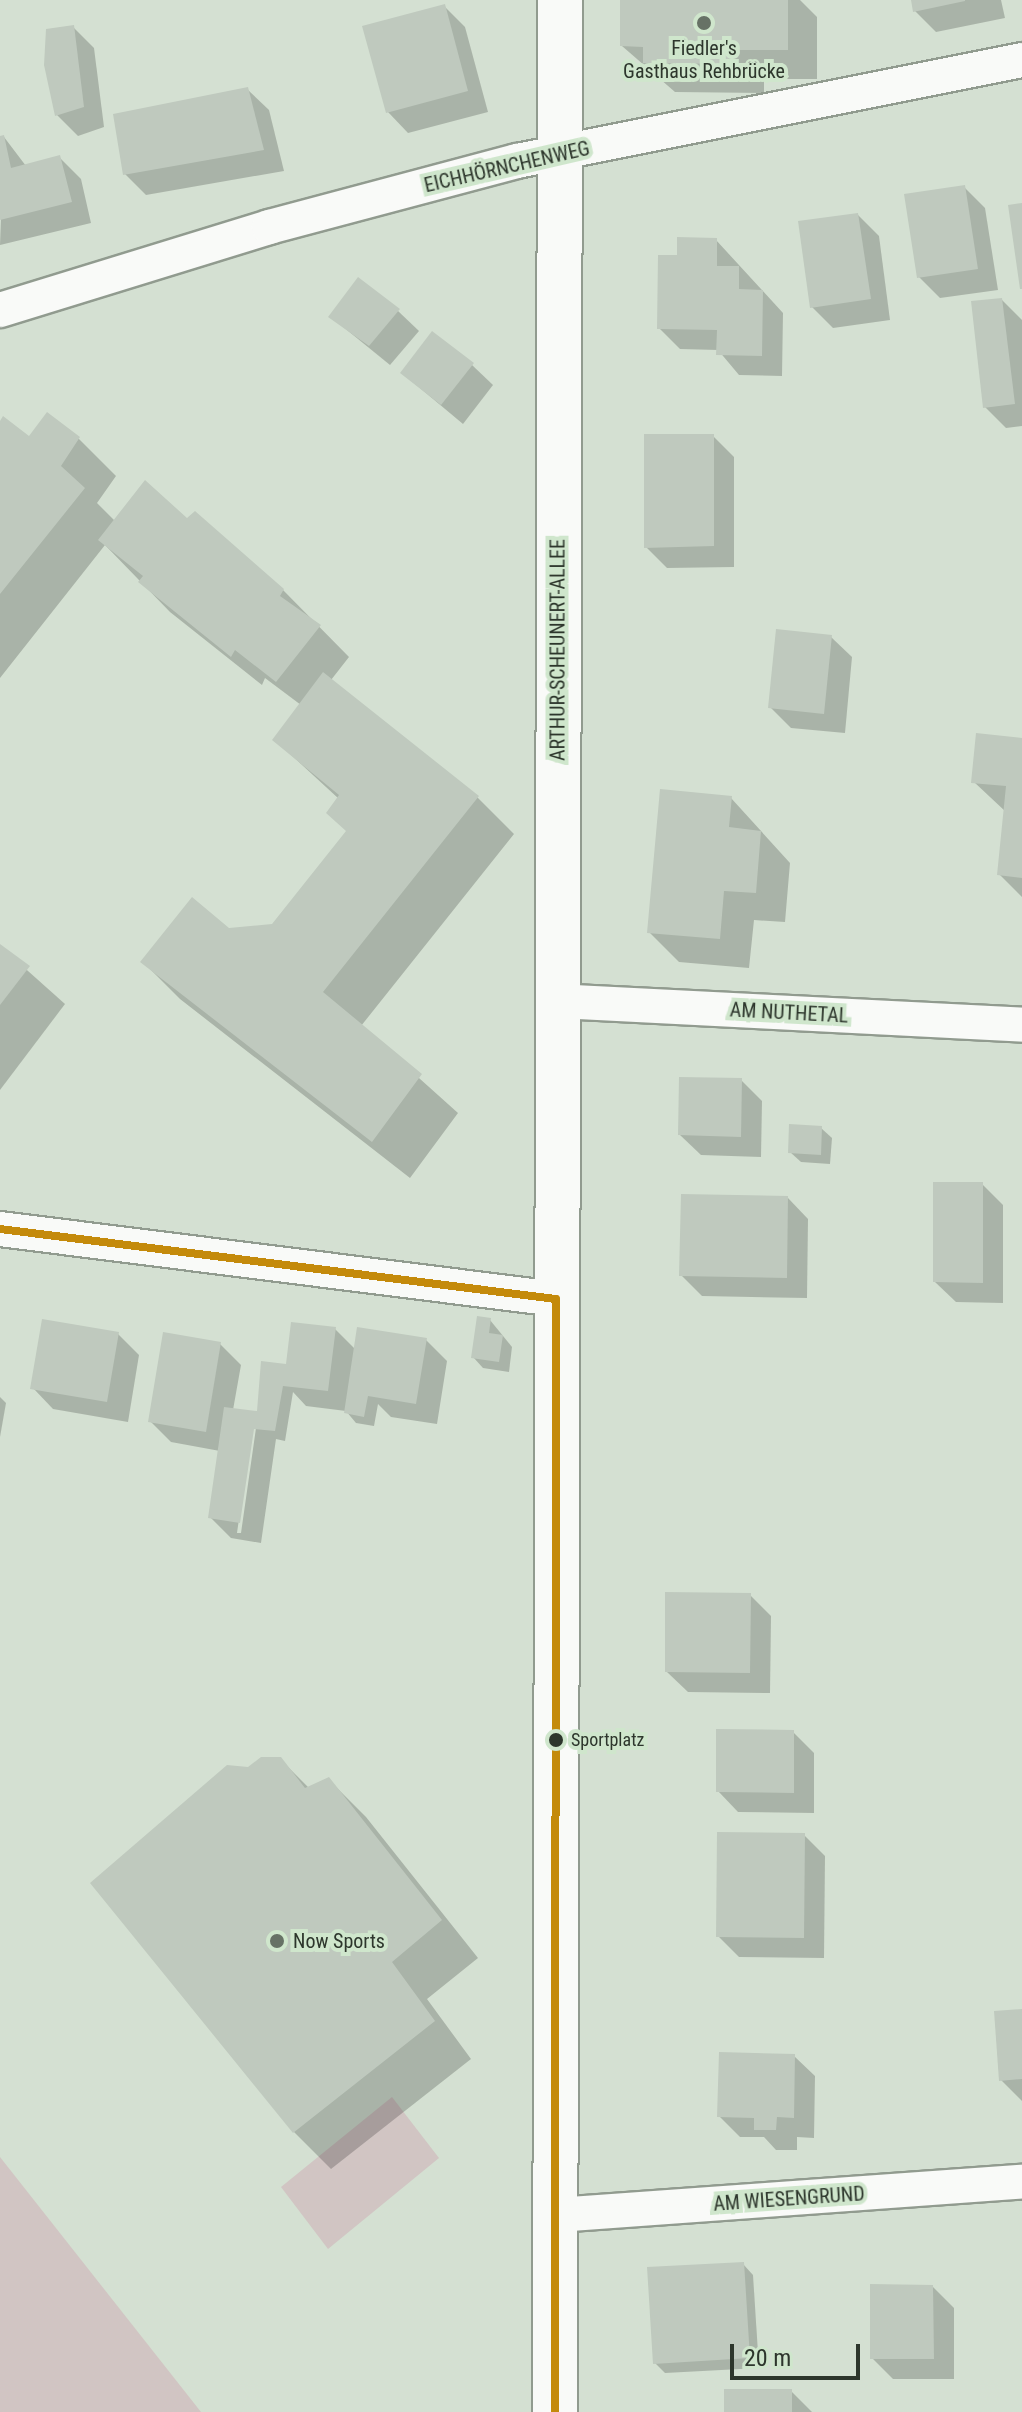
<!DOCTYPE html>
<meta charset="utf-8">
<style>
body{margin:0}
#map{position:relative;width:1022px;height:2412px;overflow:hidden;background:#d4e0d2;font-family:"Roboto Condensed",sans-serif}
div>[style]{position:absolute}
.green>*{inset:0;background:#d1c5c3}
.shadow>*{inset:0;background:#0003}
.building>*{inset:0;background:#bfc9be}
.roads{filter:drop-shadow(2px 0 #919b8f) drop-shadow(-2px 0 #919b8f) drop-shadow(0 2px #919b8f) drop-shadow(0 -2px #919b8f)}
.minor>*{height:34px;margin:-17px;padding:0 17px;transform-origin:17px;border-radius:17px;background:#f9faf8}
.secondary>*{height:44px;margin:-22px;padding:0 22px;transform-origin:22px;border-radius:22px;background:#f9faf8}
.bus-1>*{height:8px;margin:-4px;padding:0 4px;transform-origin:4px;border-radius:4px;background:#c48a0b}
.dots>*{width:22px;height:22px;translate:-50% -50%;box-sizing:border-box;border:4px solid #cfe6cc;border-radius:50%}
span{translate:-50% -50%;white-space:nowrap;text-align:center;line-height:1.15;-webkit-text-stroke:8px #cfe6cc;paint-order:stroke}
.bus-label{font-size:18px;color:#2d362c}
.left{translate:0 -50%;text-align:left}
.poi-label{font-size:20px;color:#2d362c}
.street-label{font-size:20px;color:#2d362c}
.scale{position:absolute;left:730px;top:2344px;width:130px;height:36px;box-sizing:border-box;border:4px solid #2d362c;border-top:0;padding-left:10px;font-size:24px;line-height:28px;white-space:nowrap;color:#2d362c;-webkit-text-stroke:6px #cfe6cc;paint-order:stroke}
</style>
<div id="map">
<div class="green">
<div style="clip-path:polygon(392px 2097px,439px 2158px,328px 2249px,281px 2187px)"></div>
<div style="clip-path:polygon(0 2157px,201px 2412px,0 2412px)"></div>
</div>
<div class="shadow">
<div style="clip-path:polygon(622px 0,800px 0,817px 17px,817px 79px,764px 79px,764px 93px,675px 92px,622px 46px)"></div>
<div style="clip-path:polygon(913px 0,1001px 0,1005px 18px,936px 32px,915px 11px)"></div>
<div style="clip-path:polygon(444px 6px,465px 27px,488px 112px,408px 133px,388px 112px)"></div>
<div style="clip-path:polygon(73px 27px,94px 48px,104px 127px,78px 136px,57px 115px)"></div>
<div style="clip-path:polygon(248px 90px,269px 110px,284px 171px,146px 195px,125px 174px)"></div>
<div style="clip-path:polygon(4px 137px,26px 166px,60px 158px,81px 179px,91px 223px,0 245px)"></div>
<div style="clip-path:polygon(964px 187px,985px 208px,998px 290px,940px 298px,919px 277px)"></div>
<div style="clip-path:polygon(858px 215px,879px 236px,890px 320px,833px 328px,812px 307px)"></div>
<div style="clip-path:polygon(716px 240px,783px 313px,782px 376px,739px 375px,718px 350px,680px 349px,659px 328px,679px 257px)"></div>
<div style="clip-path:polygon(1002px 300px,1022px 320px,1022px 426px,1006px 428px,985px 407px)"></div>
<div style="clip-path:polygon(398px 311px,419px 331px,390px 365px,331px 317px)"></div>
<div style="clip-path:polygon(472px 365px,493px 385px,463px 424px,402px 373px)"></div>
<div style="clip-path:polygon(0 424px,29px 439px,79px 439px,116px 476px,97px 503px,115px 521px,187px 521px,283px 590px,349px 657px,331px 680px,477px 797px,514px 834px,361px 1026px,458px 1113px,410px 1178px,180px 999px,143px 962px,229px 930px,273px 925px,348px 832px,339px 799px,275px 740px,301px 705px,265px 678px,262px 685px,170px 612px,105px 545px,0 678px)"></div>
<div style="clip-path:polygon(713px 436px,734px 457px,734px 567px,667px 568px,646px 547px)"></div>
<div style="clip-path:polygon(831px 637px,852px 657px,845px 733px,791px 728px,770px 707px)"></div>
<div style="clip-path:polygon(1022px 740px,1022px 897px,999px 874px,1006px 812px,974px 782px)"></div>
<div style="clip-path:polygon(731px 798px,790px 863px,785px 922px,754px 920px,749px 968px,679px 962px,649px 932px)"></div>
<div style="clip-path:polygon(0 946px,65px 1004px,0 1090px)"></div>
<div style="clip-path:polygon(741px 1080px,762px 1101px,761px 1157px,701px 1155px,680px 1135px)"></div>
<div style="clip-path:polygon(821px 1128px,832px 1138px,830px 1164px,801px 1162px,790px 1152px)"></div>
<div style="clip-path:polygon(982px 1184px,1003px 1205px,1003px 1303px,956px 1302px,935px 1282px)"></div>
<div style="clip-path:polygon(788px 1198px,808px 1219px,807px 1298px,702px 1296px,681px 1275px)"></div>
<div style="clip-path:polygon(490px 1320px,512px 1347px,509px 1372px,483px 1368px,473px 1357px)"></div>
<div style="clip-path:polygon(evenodd,335px 1329px,356px 1350px,426px 1340px,447px 1361px,437px 1424px,391px 1417px,378px 1404px,374px 1426px,356px 1423px,346px 1411px,306px 1406px,293px 1392px,285px 1441px,276px 1439px,261px 1543px,231px 1538px,210px 1517px,220px 1451px,171px 1442px,150px 1421px,220px 1344px,241px 1365px,233px 1410px,258px 1413px,288px 1367px,335px 1329px,252px 1428px,256px 1428px,241px 1533px,237px 1533px,252px 1428px)"></div>
<div style="clip-path:polygon(118px 1334px,139px 1355px,128px 1422px,53px 1409px,33px 1388px)"></div>
<div style="clip-path:polygon(0 1397px,6px 1403px,0 1437px)"></div>
<div style="clip-path:polygon(750px 1595px,771px 1616px,770px 1693px,688px 1692px,667px 1672px)"></div>
<div style="clip-path:polygon(793px 1732px,814px 1753px,814px 1813px,738px 1812px,718px 1791px)"></div>
<div style="clip-path:polygon(280px 1759px,309px 1788px,328px 1779px,366px 1817px,478px 1958px,427px 1999px,471px 2059px,331px 2169px,294px 2132px,249px 1769px)"></div>
<div style="clip-path:polygon(804px 1835px,825px 1856px,824px 1958px,739px 1957px,718px 1936px)"></div>
<div style="clip-path:polygon(1022px 2011px,1022px 2101px,1001px 2080px)"></div>
<div style="clip-path:polygon(794px 2056px,815px 2076px,814px 2138px,797px 2137px,797px 2150px,776px 2150px,764px 2137px,740px 2137px,719px 2116px)"></div>
<div style="clip-path:polygon(743px 2264px,753px 2275px,759px 2368px,665px 2373px,655px 2363px)"></div>
<div style="clip-path:polygon(933px 2287px,954px 2308px,954px 2379px,893px 2379px,872px 2358px)"></div>
<div style="clip-path:polygon(791px 2391px,812px 2412px,726px 2412px)"></div>
</div>
<div class="building">
<div style="clip-path:polygon(620px 0,788px 0,788px 50px,735px 50px,734px 64px,643px 63px,643px 47px,620px 46px)"></div>
<div style="clip-path:polygon(911px 0,965px 0,965px 1px,913px 12px)"></div>
<div style="clip-path:polygon(445px 4px,468px 91px,386px 113px,362px 26px)"></div>
<div style="clip-path:polygon(74px 25px,84px 107px,55px 116px,44px 65px,46px 29px)"></div>
<div style="clip-path:polygon(248px 87px,264px 150px,123px 175px,113px 114px)"></div>
<div style="clip-path:polygon(4px 135px,11px 168px,60px 155px,72px 202px,0 220px,0 136px)"></div>
<div style="clip-path:polygon(965px 185px,978px 269px,917px 278px,904px 194px)"></div>
<div style="clip-path:polygon(1022px 203px,1022px 289px,1020px 289px,1008px 205px)"></div>
<div style="clip-path:polygon(858px 213px,871px 299px,810px 308px,798px 221px)"></div>
<div style="clip-path:polygon(677px 237px,717px 238px,717px 266px,739px 266px,739px 289px,763px 290px,762px 356px,716px 355px,717px 330px,657px 329px,658px 255px,677px 255px)"></div>
<div style="clip-path:polygon(358px 277px,400px 309px,369px 346px,328px 317px)"></div>
<div style="clip-path:polygon(1002px 298px,1015px 404px,983px 408px,971px 301px)"></div>
<div style="clip-path:polygon(432px 331px,474px 363px,441px 405px,400px 373px)"></div>
<div style="clip-path:polygon(47px 412px,80px 437px,61px 466px,85px 488px,0 594px,0 421px,3px 416px,29px 436px)"></div>
<div style="clip-path:polygon(644px 434px,714px 434px,714px 546px,644px 548px)"></div>
<div style="clip-path:polygon(145px 480px,187px 518px,195px 511px,284px 589px,280px 596px,321px 625px,276px 682px,235px 650px,231px 657px,138px 582px,143px 576px,98px 540px)"></div>
<div style="clip-path:polygon(776px 629px,832px 635px,824px 714px,768px 708px)"></div>
<div style="clip-path:polygon(323px 672px,479px 796px,323px 992px,422px 1074px,372px 1142px,140px 962px,192px 897px,229px 928px,272px 924px,346px 831px,326px 813px,339px 795px,272px 740px)"></div>
<div style="clip-path:polygon(976px 733px,1022px 738px,1022px 878px,997px 875px,1006px 786px,971px 783px)"></div>
<div style="clip-path:polygon(660px 789px,732px 796px,729px 827px,761px 831px,756px 893px,724px 891px,720px 939px,647px 933px)"></div>
<div style="clip-path:polygon(0 944px,30px 966px,0 1005px)"></div>
<div style="clip-path:polygon(679px 1077px,742px 1078px,741px 1137px,678px 1135px)"></div>
<div style="clip-path:polygon(789px 1124px,822px 1126px,821px 1155px,788px 1153px)"></div>
<div style="clip-path:polygon(933px 1182px,983px 1182px,983px 1283px,933px 1282px)"></div>
<div style="clip-path:polygon(681px 1194px,788px 1196px,787px 1278px,679px 1276px)"></div>
<div style="clip-path:polygon(477px 1316px,491px 1318px,489px 1333px,503px 1335px,499px 1362px,471px 1358px)"></div>
<div style="clip-path:polygon(42px 1319px,119px 1332px,107px 1402px,30px 1389px)"></div>
<div style="clip-path:polygon(291px 1322px,336px 1327px,328px 1391px,283px 1386px,275px 1431px,254px 1429px,240px 1523px,208px 1518px,224px 1407px,257px 1411px,261px 1361px,286px 1364px)"></div>
<div style="clip-path:polygon(357px 1327px,427px 1338px,416px 1404px,368px 1396px,364px 1417px,344px 1413px)"></div>
<div style="clip-path:polygon(163px 1332px,221px 1342px,206px 1432px,148px 1422px)"></div>
<div style="clip-path:polygon(665px 1592px,751px 1593px,750px 1673px,665px 1672px)"></div>
<div style="clip-path:polygon(716px 1729px,794px 1730px,794px 1793px,716px 1792px)"></div>
<div style="clip-path:polygon(261px 1757px,281px 1757px,305px 1788px,329px 1777px,442px 1920px,392px 1962px,435px 2021px,293px 2133px,90px 1883px,227px 1765px,248px 1767px)"></div>
<div style="clip-path:polygon(717px 1832px,805px 1833px,804px 1938px,716px 1937px)"></div>
<div style="clip-path:polygon(1022px 2009px,1022px 2079px,999px 2081px,994px 2011px)"></div>
<div style="clip-path:polygon(719px 2052px,795px 2054px,794px 2118px,777px 2117px,776px 2130px,754px 2130px,754px 2118px,717px 2117px)"></div>
<div style="clip-path:polygon(744px 2262px,750px 2358px,653px 2364px,647px 2267px)"></div>
<div style="clip-path:polygon(870px 2284px,933px 2285px,934px 2359px,870px 2359px)"></div>
<div style="clip-path:polygon(724px 2389px,792px 2389px,792px 2412px,724px 2412px)"></div>
</div>
<div class="roads">
<div class="minor">
<div style="left:0;top:310px;width:282px;rotate:-17.1deg"></div>
<div style="left:269px;top:227px;width:257px;rotate:-14.9deg"></div>
<div style="left:517px;top:161px;width:515px;rotate:-11.31deg"></div>
<div style="left:556px;top:1001px;width:467px;rotate:2.9deg"></div>
<div style="left:0;top:1229px;width:560px;rotate:7.18deg"></div>
<div style="left:556px;top:2215px;width:467px;rotate:-4.1deg"></div>
</div>
<div class="secondary">
<div style="left:555px;top:2412px;width:2412px;rotate:-89.88deg"></div>
</div>
</div>
<div class="bus-1">
<div style="left:0;top:1229px;width:560px;rotate:7.18deg"></div>
<div style="left:555px;top:2412px;width:1113px;rotate:-89.95deg"></div>
</div>
<div class="dots">
<div style="left:704px;top:23px;background:#677266"></div>
<div style="left:556px;top:1740px;background:#2d362c"></div>
<div style="left:277px;top:1941px;background:#677266"></div>
</div>
<div class="bus-label">
<span class="left" style="left:571px;top:1740px">Sportplatz</span>
</div>
<div class="poi-label">
<span style="left:704px;top:60px">Fiedler's<br>Gasthaus Rehbrücke</span>
<span class="left" style="left:293px;top:1941px">Now Sports</span>
</div>
<div class="street-label">
<span style="left:507px;top:167px;rotate:-13deg">EICHHÖRNCHENWEG</span>
<span style="left:558px;top:650px;rotate:-90deg">ARTHUR-SCHEUNERT-ALLEE</span>
<span style="left:789px;top:1013px;rotate:3deg">AM NUTHETAL</span>
<span style="left:789px;top:2199px;rotate:-4deg">AM WIESENGRUND</span>
</div>
<div class="scale">20 m</div>
</div>
